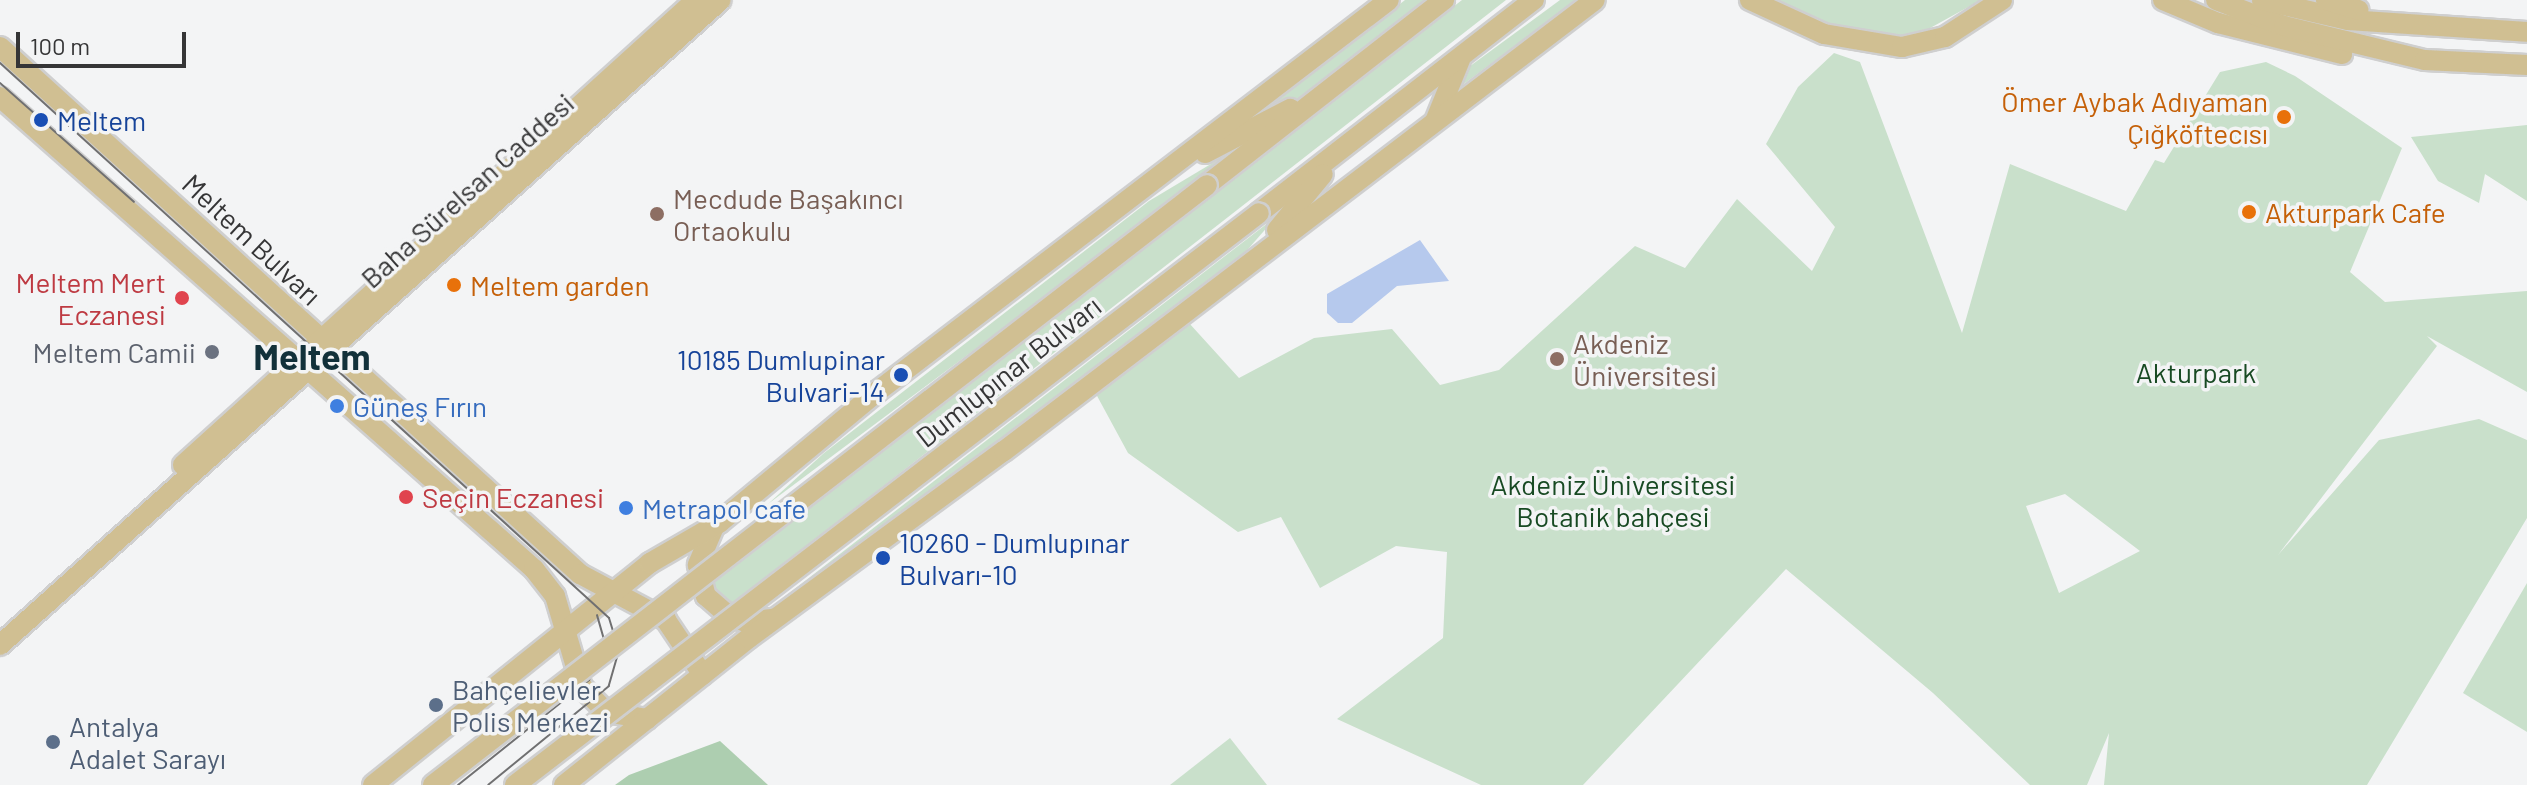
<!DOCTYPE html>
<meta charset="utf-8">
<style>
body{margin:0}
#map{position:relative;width:2527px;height:785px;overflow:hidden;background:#f3f4f5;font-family:Barlow,sans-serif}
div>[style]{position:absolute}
.green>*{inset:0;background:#c9e0cb}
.forest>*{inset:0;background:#adceb0}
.water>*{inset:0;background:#b6c9ed}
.roads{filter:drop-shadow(2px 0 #cfcfcf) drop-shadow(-2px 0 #cfcfcf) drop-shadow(0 2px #cfcfcf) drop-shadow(0 -2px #cfcfcf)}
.major>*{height:20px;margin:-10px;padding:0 10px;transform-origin:10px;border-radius:10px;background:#d0bf92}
.tram>*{height:2px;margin:-1px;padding:0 1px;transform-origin:1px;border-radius:1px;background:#707071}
.bridges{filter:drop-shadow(2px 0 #cfcfcf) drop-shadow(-2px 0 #cfcfcf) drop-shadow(0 2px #cfcfcf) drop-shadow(0 -2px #cfcfcf)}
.major-bridge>*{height:20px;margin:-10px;padding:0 10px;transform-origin:10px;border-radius:10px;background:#d0bf92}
.dots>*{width:22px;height:22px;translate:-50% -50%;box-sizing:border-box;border:4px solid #f3f4f5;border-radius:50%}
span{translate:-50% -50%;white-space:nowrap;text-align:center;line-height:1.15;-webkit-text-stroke:7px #f3f4f5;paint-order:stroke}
.food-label{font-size:28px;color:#c56008}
.right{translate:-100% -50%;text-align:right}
.left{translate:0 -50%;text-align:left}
.transit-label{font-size:28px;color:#164399}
.street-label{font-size:28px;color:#353536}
.education-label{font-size:28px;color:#785e54}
.health-label{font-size:28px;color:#be3a42}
.worship-label{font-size:28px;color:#5b616d}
.park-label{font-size:28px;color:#184a23}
.shop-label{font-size:28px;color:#366cbe}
.service-label{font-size:28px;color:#4e5e75}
.district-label{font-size:36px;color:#12313a;font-weight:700}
.scale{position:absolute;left:16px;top:32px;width:170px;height:36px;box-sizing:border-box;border:4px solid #353536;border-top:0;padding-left:10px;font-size:24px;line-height:28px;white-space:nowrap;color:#353536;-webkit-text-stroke:6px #f3f4f5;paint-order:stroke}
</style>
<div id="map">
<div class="green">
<div style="clip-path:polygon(1405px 0,1425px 0,1312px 91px,1241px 129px)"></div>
<div style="clip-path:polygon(1462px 0,1506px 0,726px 609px,707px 588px)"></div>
<div style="clip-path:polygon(1560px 0,1577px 0,1457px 89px,1466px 69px)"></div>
<div style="clip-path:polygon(1770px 0,1981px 0,1912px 38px,1872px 39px,1827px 27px)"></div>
<div style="clip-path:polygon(evenodd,1834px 53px,1860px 62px,1962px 333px,2010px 164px,2126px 211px,2155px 160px,2164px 163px,2220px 72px,2266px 62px,2295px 76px,2402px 148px,2350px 272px,2385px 302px,2527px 291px,2527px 392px,2427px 336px,2437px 346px,2278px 555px,2379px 440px,2479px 419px,2527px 440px,2527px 518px,2367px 785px,2104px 785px,2109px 733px,2087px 785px,2030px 785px,1933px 693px,1786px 569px,1583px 785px,1481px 785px,1337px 719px,1443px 638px,1447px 552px,1396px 546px,1320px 588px,1281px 517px,1238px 532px,1128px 453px,1096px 394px,1189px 323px,1239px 378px,1314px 338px,1392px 329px,1440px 385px,1499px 370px,1635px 246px,1685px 268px,1737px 199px,1812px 271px,1835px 227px,1766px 144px,1798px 87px,1834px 53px,2065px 494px,2140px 551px,2059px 593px,2026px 506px,2065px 494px)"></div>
<div style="clip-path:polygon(2527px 125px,2527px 201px,2485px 174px,2479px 203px,2438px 181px,2411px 137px)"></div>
<div style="clip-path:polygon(1266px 131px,1131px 233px,768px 504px,824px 453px,1149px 201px)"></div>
<div style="clip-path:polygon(1278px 215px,1242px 256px,727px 651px,726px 642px)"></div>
<div style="clip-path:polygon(2527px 583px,2527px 732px,2463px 693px)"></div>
<div style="clip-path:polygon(1230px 738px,1267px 785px,1170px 785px)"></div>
</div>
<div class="forest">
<div style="clip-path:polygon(720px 741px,768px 785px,615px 785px,629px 775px)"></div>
</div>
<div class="water">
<div style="clip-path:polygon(1420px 240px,1449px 281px,1397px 286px,1352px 323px,1338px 323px,1327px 313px,1327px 294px)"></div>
</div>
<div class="roads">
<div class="major">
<div style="left:1750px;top:0;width:81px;rotate:24.7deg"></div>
<div style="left:1824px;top:34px;width:79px;rotate:9.5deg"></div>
<div style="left:1902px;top:47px;width:44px;rotate:-13.1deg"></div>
<div style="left:1945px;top:37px;width:68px;rotate:-33deg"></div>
<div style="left:2163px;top:0;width:60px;rotate:22.7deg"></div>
<div style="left:2218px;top:23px;width:128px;rotate:14deg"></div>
<div style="left:2216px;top:0;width:73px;rotate:20.9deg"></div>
<div style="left:2284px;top:26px;width:145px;rotate:13.6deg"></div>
<div style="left:2425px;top:60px;width:102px;rotate:2.8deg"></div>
<div style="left:2262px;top:0;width:88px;rotate:13.1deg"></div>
<div style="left:2348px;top:20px;width:179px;rotate:3.8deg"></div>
<div style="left:2326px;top:0;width:34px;rotate:17deg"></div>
<div style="left:0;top:47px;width:784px;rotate:42.26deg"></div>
<div style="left:580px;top:574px;width:98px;rotate:28.1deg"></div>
<div style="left:666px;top:620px;width:66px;rotate:56.1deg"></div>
<div style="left:0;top:97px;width:713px;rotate:41.47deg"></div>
<div style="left:534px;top:569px;width:34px;rotate:52deg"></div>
<div style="left:555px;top:596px;width:95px;rotate:73.5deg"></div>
<div style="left:582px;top:687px;width:35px;rotate:46deg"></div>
<div style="left:606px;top:712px;width:42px;rotate:9.7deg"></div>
<div style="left:1436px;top:119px;width:64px;rotate:-67.9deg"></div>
<div style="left:1205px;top:153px;width:96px;rotate:-27.4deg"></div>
<div style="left:1207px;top:185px;width:301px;rotate:-38deg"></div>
<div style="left:1259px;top:213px;width:348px;rotate:-37.8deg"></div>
<div style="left:1277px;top:230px;width:72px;rotate:-50.6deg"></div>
<div style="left:183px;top:465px;width:692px;rotate:-42.19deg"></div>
<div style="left:713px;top:529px;width:39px;rotate:113deg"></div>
<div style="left:698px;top:565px;width:32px;rotate:76deg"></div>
<div style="left:706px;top:596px;width:32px;rotate:41deg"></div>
<div style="left:730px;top:617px;width:17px;rotate:17deg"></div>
<div style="left:746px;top:622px;width:26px;rotate:-7deg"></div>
<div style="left:0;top:645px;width:967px;rotate:-41.82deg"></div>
<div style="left:373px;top:785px;width:355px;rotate:-38.7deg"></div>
<div style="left:650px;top:563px;width:80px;rotate:-30.1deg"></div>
<div style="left:719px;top:523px;width:207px;rotate:-39.7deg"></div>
<div style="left:878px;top:391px;width:643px;rotate:-37.42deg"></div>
<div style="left:564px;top:785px;width:236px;rotate:-38.5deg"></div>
<div style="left:749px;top:638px;width:316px;rotate:-36.3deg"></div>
<div style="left:1004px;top:451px;width:743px;rotate:-37.35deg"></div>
</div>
</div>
<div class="tram">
<div style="left:0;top:63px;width:824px;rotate:42.34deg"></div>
<div style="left:609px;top:618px;width:34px;rotate:73deg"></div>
<div style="left:619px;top:650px;width:37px;rotate:106deg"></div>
<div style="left:609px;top:686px;width:156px;rotate:140.7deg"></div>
<div style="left:0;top:83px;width:179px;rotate:41.6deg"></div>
<div style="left:458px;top:785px;width:168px;rotate:-38.7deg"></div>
<div style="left:589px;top:680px;width:40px;rotate:-66.6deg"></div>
<div style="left:605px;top:643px;width:29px;rotate:-106deg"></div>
</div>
<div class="bridges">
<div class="major-bridge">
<div style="left:433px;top:785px;width:979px;rotate:-37.78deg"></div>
<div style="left:515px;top:785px;width:938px;rotate:-37.55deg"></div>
</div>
</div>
<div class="dots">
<div style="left:2284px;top:117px;background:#e8710a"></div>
<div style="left:41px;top:120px;background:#1a4fb4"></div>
<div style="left:2249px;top:212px;background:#e8710a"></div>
<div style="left:657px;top:214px;background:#8d6e63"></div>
<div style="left:454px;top:285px;background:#e8710a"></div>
<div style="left:182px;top:298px;background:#e0444e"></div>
<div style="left:212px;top:352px;background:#6b7280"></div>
<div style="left:1557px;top:359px;background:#8d6e63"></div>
<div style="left:901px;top:375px;background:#1a4fb4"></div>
<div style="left:337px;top:406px;background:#3f7fe0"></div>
<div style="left:406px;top:497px;background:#e0444e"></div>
<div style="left:626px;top:508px;background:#3f7fe0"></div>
<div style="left:883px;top:558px;background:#1a4fb4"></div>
<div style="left:436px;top:705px;background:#5c6f8a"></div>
<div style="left:53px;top:742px;background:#5c6f8a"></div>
</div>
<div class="food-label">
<span class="right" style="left:2268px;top:117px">Ömer Aybak Adıyaman<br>Çığköftecısı</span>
<span class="left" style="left:2265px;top:212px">Akturpark Cafe</span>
<span class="left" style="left:470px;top:285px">Meltem garden</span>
</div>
<div class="transit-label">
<span class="left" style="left:57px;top:120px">Meltem</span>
<span class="right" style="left:885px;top:375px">10185 Dumlupinar<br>Bulvari-14</span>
<span class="left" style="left:899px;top:558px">10260 - Dumlupınar<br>Bulvarı-10</span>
</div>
<div class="street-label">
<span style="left:467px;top:190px;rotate:-42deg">Baha Sürelsan Caddesi</span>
<span style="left:252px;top:239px;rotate:43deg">Meltem Bulvarı</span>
<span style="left:1008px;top:371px;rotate:-38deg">Dumlupınar Bulvarı</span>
</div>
<div class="education-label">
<span class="left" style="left:673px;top:214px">Mecdude Başakıncı<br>Ortaokulu</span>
<span class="left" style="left:1573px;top:359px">Akdeniz<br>Üniversitesi</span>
</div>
<div class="health-label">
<span class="right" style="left:166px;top:298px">Meltem Mert<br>Eczanesi</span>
<span class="left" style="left:422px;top:497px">Seçin Eczanesi</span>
</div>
<div class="worship-label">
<span class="right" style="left:196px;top:352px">Meltem Camii</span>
</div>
<div class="park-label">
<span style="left:2196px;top:372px">Akturpark</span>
<span style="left:1613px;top:500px">Akdeniz Üniversitesi<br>Botanik bahçesi</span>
</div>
<div class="shop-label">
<span class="left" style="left:353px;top:406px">Güneş Fırın</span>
<span class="left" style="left:642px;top:508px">Metrapol cafe</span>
</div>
<div class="service-label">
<span class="left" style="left:452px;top:705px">Bahçelievler<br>Polis Merkezi</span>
<span class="left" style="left:69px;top:742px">Antalya<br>Adalet Sarayı</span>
</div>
<div class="district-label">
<span style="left:312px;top:356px">Meltem</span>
</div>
<div class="scale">100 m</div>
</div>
